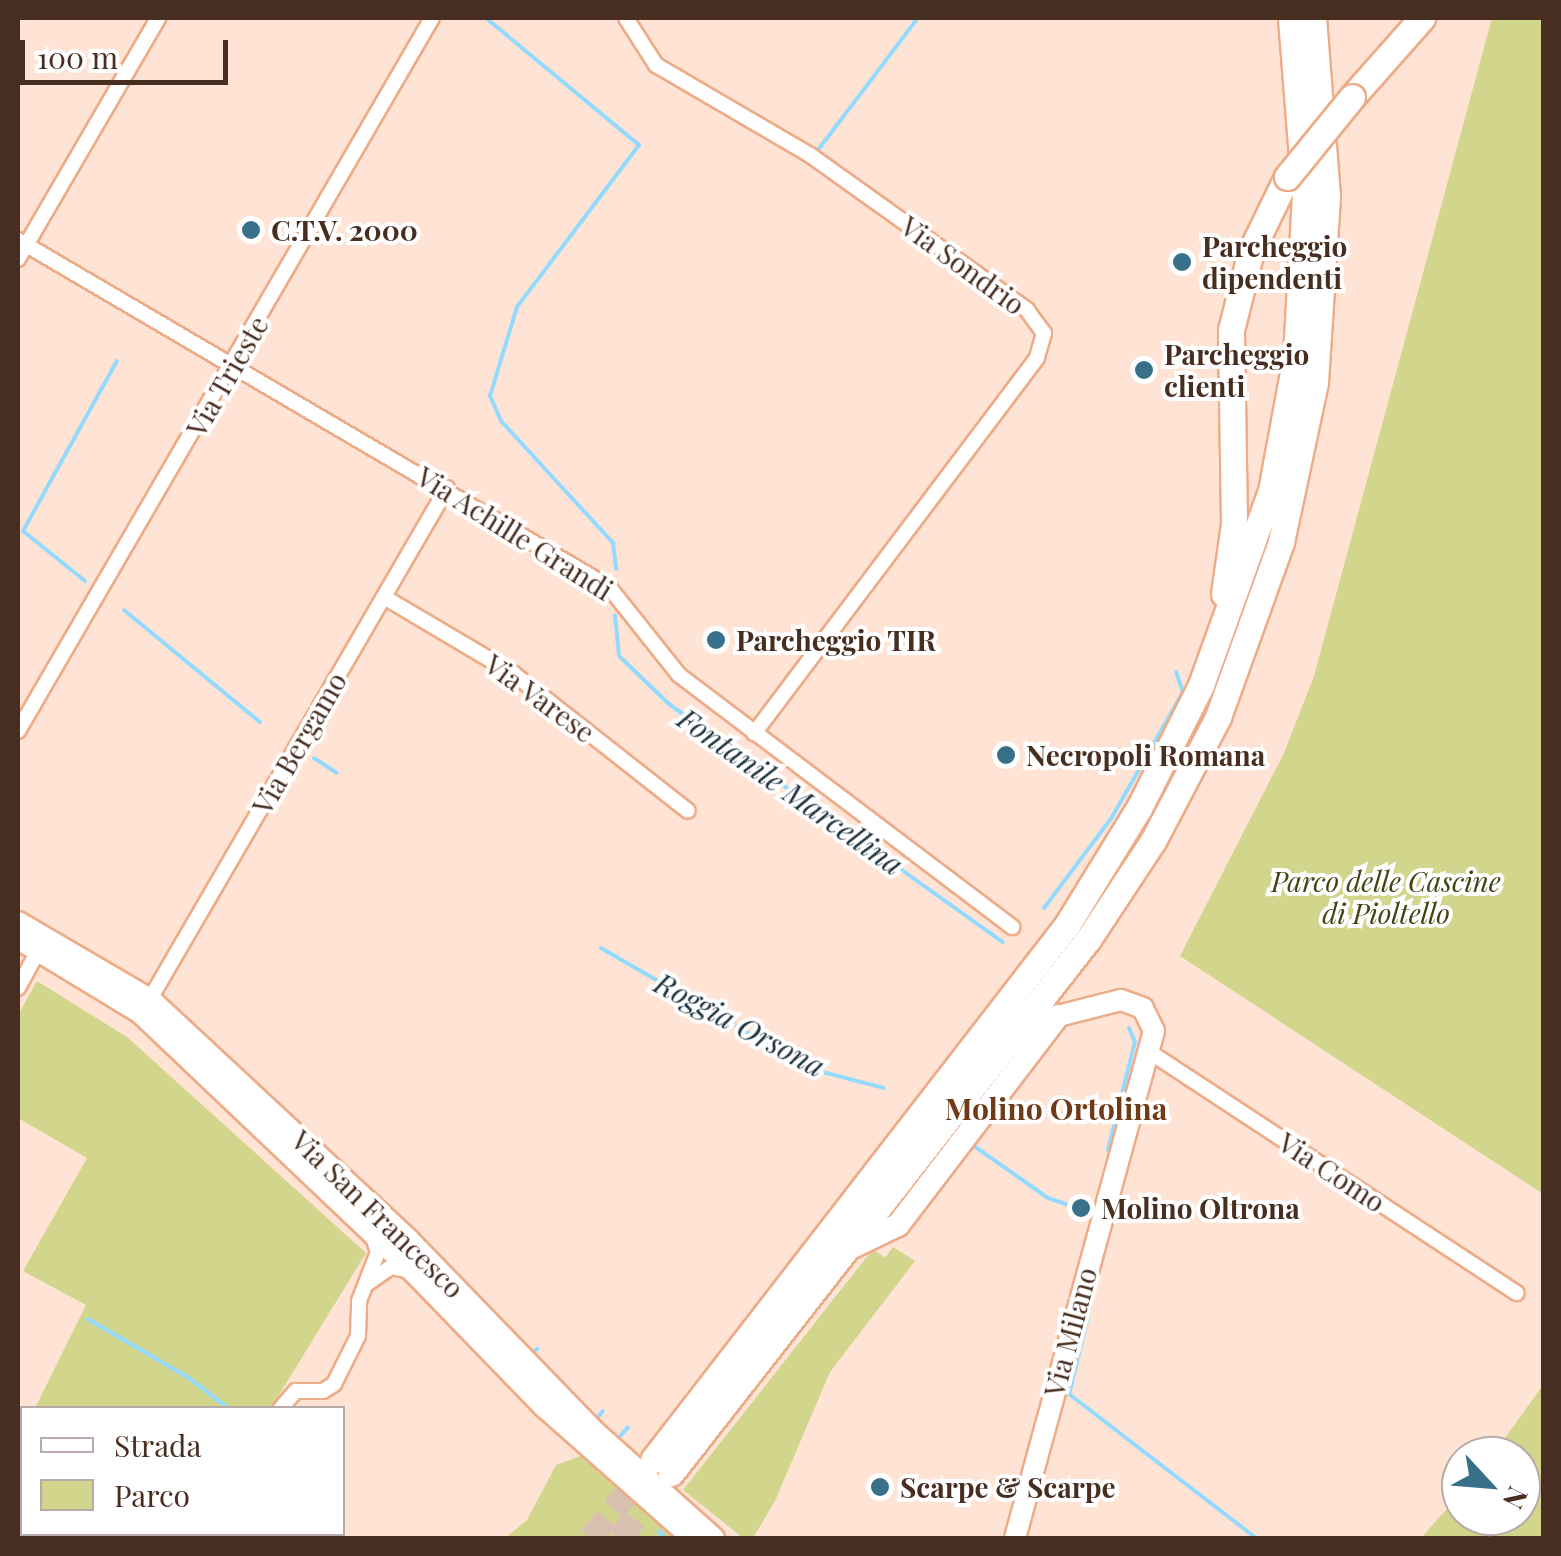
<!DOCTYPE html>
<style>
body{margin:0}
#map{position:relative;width:1561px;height:1556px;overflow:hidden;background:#ffe4d5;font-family:"Playfair Display",serif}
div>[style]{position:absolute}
.green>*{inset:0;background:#d2d58c}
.stream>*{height:4px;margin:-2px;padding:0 2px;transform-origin:2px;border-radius:2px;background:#93dafe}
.highway-tunnel>*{height:25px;margin-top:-12.5px;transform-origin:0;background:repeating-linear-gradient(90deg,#dac0b1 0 25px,transparent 0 37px)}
.roads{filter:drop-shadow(2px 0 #edac88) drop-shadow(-2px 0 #edac88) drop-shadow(0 2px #edac88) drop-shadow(0 -2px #edac88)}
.street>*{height:14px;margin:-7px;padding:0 7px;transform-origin:7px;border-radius:7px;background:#fff}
.secondary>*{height:20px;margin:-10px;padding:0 10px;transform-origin:10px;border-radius:10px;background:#fff}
.primary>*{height:22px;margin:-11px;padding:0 11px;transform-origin:11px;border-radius:11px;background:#fff}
.highway>*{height:25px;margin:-12.5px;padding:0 12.5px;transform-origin:12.5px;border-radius:12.5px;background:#fff}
.bridges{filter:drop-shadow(2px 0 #edac88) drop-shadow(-2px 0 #edac88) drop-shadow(0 2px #edac88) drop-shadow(0 -2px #edac88)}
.highway-bridge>*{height:25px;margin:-12.5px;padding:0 12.5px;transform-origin:12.5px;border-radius:12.5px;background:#fff}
.dots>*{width:28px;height:28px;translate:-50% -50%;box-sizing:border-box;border:5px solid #fff;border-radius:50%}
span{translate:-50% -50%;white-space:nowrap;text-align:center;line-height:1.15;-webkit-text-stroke:8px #fff;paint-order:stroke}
.poi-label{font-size:28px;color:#482e20;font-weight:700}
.left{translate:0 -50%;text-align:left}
.street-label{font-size:28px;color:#482e20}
.park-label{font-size:28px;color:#434412;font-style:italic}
.water-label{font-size:30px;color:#1d333e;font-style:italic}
.neighbourhood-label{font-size:30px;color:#703a16;font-weight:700}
.frame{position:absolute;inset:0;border:20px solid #482e20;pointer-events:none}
.legend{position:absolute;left:20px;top:1406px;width:325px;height:130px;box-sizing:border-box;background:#fff;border:2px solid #b6aba6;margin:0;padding:12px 18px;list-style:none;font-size:30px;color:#482e20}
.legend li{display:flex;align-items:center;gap:20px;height:50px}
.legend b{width:50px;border:2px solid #b6aba6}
.north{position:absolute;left:1441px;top:1436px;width:100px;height:100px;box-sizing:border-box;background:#fff;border:2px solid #b6aba6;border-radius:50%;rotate:116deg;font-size:28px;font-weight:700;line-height:40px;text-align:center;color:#482e20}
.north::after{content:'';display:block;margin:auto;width:35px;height:45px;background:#38708a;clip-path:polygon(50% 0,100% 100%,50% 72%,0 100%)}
.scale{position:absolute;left:20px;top:40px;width:208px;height:45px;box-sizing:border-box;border:5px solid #482e20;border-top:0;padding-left:12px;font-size:30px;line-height:35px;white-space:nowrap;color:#482e20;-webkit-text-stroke:8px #fff;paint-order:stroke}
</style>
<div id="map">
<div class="green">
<div style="clip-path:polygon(1492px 18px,1544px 18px,1543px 1194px,1180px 956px,1284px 753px,1314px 676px)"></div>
<div style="clip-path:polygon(37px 981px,127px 1037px,366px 1253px,271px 1408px,35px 1408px,86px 1305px,23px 1271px,87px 1158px,18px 1118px,18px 1015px)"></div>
<div style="clip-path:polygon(893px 1247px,915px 1261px,830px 1372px,775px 1501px,753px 1538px,743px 1538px,683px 1490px,873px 1249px,885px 1258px)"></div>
<div style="clip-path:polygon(1543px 1385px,1543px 1538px,1421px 1538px,1461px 1493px,1461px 1516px,1521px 1516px,1521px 1456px,1492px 1456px)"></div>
<div style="clip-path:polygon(589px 1453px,686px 1538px,505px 1538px,527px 1520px,556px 1465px)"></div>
</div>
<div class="stream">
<div style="left:486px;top:18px;width:199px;rotate:39.7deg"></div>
<div style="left:639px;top:145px;width:203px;rotate:127deg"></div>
<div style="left:517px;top:307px;width:93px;rotate:106.9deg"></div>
<div style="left:490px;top:396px;width:27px;rotate:66deg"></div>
<div style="left:501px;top:421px;width:166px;rotate:47.4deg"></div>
<div style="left:613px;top:543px;width:26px;rotate:83deg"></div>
<div style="left:818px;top:150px;width:166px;rotate:-52.9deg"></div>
<div style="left:85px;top:581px;width:80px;rotate:-141.1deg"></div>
<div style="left:23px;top:531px;width:194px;rotate:-61.1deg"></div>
<div style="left:124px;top:610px;width:176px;rotate:39.5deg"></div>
<div style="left:615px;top:615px;width:41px;rotate:84.4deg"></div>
<div style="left:619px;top:656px;width:69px;rotate:43.8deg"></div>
<div style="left:669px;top:704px;width:410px;rotate:35.5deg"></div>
<div style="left:314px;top:758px;width:27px;rotate:33deg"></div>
<div style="left:1044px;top:908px;width:114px;rotate:-53.2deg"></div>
<div style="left:1112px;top:817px;width:144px;rotate:-60.4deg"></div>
<div style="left:1183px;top:692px;width:21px;rotate:-109deg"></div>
<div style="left:601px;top:948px;width:242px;rotate:30deg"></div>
<div style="left:811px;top:1069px;width:75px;rotate:14.6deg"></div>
<div style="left:974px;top:1146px;width:90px;rotate:35.1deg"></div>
<div style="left:1048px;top:1198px;width:53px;rotate:18.8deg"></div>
<div style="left:1108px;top:1150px;width:111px;rotate:-76deg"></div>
<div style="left:1135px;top:1042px;width:15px;rotate:-113deg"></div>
<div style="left:1111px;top:1221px;width:178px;rotate:103.6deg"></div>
<div style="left:1069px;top:1394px;width:236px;rotate:37.6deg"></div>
<div style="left:88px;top:1319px;width:117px;rotate:30.3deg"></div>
<div style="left:189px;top:1378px;width:49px;rotate:37.6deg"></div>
<div style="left:529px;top:1356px;width:11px;rotate:-41deg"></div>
<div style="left:594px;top:1422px;width:14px;rotate:-51deg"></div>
<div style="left:616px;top:1441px;width:18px;rotate:-49deg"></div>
<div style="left:659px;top:1531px;width:9px;rotate:54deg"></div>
</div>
<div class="highway-tunnel">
<div style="left:591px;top:1538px;width:90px;rotate:-51.3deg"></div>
<div style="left:619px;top:1538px;width:70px;rotate:-51.3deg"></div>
</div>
<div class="roads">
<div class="street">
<div style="left:626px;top:18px;width:56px;rotate:57.4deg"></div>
<div style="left:656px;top:65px;width:178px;rotate:30.3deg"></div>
<div style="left:810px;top:155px;width:267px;rotate:35.5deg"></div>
<div style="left:1027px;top:310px;width:29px;rotate:54deg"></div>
<div style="left:1044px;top:333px;width:26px;rotate:106deg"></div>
<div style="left:1037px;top:358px;width:470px;rotate:127deg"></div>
<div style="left:18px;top:240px;width:685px;rotate:30.42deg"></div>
<div style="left:609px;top:587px;width:112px;rotate:51.5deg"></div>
<div style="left:679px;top:675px;width:418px;rotate:37.1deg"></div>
<div style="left:18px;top:259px;width:279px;rotate:-59.8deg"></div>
<div style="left:384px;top:597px;width:151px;rotate:30.6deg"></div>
<div style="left:514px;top:674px;width:221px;rotate:38.2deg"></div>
<div style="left:18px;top:731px;width:824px;rotate:-59.86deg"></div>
<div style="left:18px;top:988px;width:42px;rotate:-61.6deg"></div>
<div style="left:150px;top:999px;width:591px;rotate:-59.83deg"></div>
<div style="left:1148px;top:1051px;width:441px;rotate:33.3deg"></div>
<div style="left:368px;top:1283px;width:28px;rotate:-35deg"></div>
<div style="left:391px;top:1267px;width:19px;rotate:12deg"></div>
<div style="left:281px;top:1408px;width:23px;rotate:-49deg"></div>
<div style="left:296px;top:1391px;width:27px"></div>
<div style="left:323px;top:1391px;width:13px;rotate:-32deg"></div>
<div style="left:334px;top:1384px;width:54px;rotate:-63.4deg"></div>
<div style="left:358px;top:1336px;width:35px;rotate:-88deg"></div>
<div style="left:359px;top:1301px;width:53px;rotate:-68.8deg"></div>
<div style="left:378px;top:1252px;width:18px;rotate:-109deg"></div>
<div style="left:18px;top:1492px;width:5px;rotate:37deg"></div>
<div style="left:92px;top:1534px;width:10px;rotate:24deg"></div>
<div style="left:37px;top:1538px;width:4px;rotate:-63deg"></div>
<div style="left:201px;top:1538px;width:5px;rotate:-53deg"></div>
</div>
<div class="secondary">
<div style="left:18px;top:922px;width:153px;rotate:30.3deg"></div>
<div style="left:150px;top:999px;width:354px;rotate:42.9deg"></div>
<div style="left:409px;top:1240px;width:262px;rotate:45.9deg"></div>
<div style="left:591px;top:1428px;width:165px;rotate:41.8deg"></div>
<div style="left:18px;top:939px;width:143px;rotate:31.2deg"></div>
<div style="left:140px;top:1013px;width:379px;rotate:43.5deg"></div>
<div style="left:415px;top:1274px;width:185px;rotate:45.9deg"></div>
<div style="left:544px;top:1407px;width:198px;rotate:41.5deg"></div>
<div style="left:1015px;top:1538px;width:526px;rotate:-74.67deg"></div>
<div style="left:1154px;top:1031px;width:25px;rotate:-116deg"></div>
<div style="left:1143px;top:1008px;width:23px;rotate:-160deg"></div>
<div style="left:1121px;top:1000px;width:65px;rotate:165.7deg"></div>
</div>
<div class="primary">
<div style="left:844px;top:1251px;width:60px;rotate:-25.7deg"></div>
<div style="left:898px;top:1225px;width:263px;rotate:-52.6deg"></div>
</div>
<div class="highway">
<div style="left:1352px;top:97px;width:106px;rotate:-48.5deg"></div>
<div style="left:1224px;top:594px;width:71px;rotate:-81.9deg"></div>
<div style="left:1234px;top:524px;width:194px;rotate:-90.9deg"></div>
<div style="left:1231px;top:330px;width:81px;rotate:-75.8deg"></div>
<div style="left:1251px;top:251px;width:82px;rotate:-64.1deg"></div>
<div style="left:653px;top:1460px;width:676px;rotate:-52.27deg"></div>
<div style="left:1067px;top:925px;width:137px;rotate:-58.4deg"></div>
<div style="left:1139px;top:808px;width:138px;rotate:-63.2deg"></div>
<div style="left:1201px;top:685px;width:206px;rotate:-70.2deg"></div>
<div style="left:1271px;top:491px;width:137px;rotate:-79.5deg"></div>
<div style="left:1296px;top:356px;width:160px;rotate:-86.8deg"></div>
<div style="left:1305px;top:196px;width:179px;rotate:-94.5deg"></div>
<div style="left:671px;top:1473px;width:679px;rotate:-52deg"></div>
<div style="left:1089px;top:938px;width:116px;rotate:-56.6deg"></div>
<div style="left:1153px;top:841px;width:140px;rotate:-62.3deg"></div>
<div style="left:1218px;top:717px;width:186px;rotate:-70.2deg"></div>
<div style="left:1281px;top:542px;width:164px;rotate:-78deg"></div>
<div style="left:1315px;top:382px;width:186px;rotate:-86.3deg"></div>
<div style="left:1327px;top:196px;width:179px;rotate:-94.5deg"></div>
</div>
</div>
<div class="bridges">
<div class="highway-bridge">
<div style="left:1287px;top:177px;width:103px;rotate:-50.9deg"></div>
</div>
</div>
<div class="dots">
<div style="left:251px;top:230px;background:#38708a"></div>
<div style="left:1182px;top:262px;background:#38708a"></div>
<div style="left:1144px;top:370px;background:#38708a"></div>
<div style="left:716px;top:640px;background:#38708a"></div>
<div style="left:1006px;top:755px;background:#38708a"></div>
<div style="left:1081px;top:1208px;background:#38708a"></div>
<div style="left:880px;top:1487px;background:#38708a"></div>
</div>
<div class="poi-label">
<span class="left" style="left:271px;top:230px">C.T.V. 2000</span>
<span class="left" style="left:1202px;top:262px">Parcheggio<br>dipendenti</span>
<span class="left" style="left:1164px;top:370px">Parcheggio<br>clienti</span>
<span class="left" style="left:736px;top:640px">Parcheggio TIR</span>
<span class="left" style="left:1026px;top:755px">Necropoli Romana</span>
<span class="left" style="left:1101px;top:1208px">Molino Oltrona</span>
<span class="left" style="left:900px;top:1487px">Scarpe &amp; Scarpe</span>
</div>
<div class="street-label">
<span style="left:963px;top:265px;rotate:36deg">Via Sondrio</span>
<span style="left:227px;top:376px;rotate:-60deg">Via Trieste</span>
<span style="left:515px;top:533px;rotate:32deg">Via Achille Grandi</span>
<span style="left:540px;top:698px;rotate:36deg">Via Varese</span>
<span style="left:299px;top:743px;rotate:-60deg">Via Bergamo</span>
<span style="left:1332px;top:1172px;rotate:33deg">Via Como</span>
<span style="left:378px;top:1214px;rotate:44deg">Via San Francesco</span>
<span style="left:1070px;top:1332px;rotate:-75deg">Via Milano</span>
</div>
<div class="park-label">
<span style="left:1386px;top:897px">Parco delle Cascine<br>di Pioltello</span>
</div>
<div class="water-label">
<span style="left:791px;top:791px;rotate:35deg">Fontanile Marcellina</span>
<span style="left:740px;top:1024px;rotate:28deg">Roggia Orsona</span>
</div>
<div class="neighbourhood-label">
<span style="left:1056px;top:1108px">Molino Ortolina</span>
</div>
<div class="frame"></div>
<ul class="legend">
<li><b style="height:12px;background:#fff"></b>Strada</li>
<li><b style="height:28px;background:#d2d58c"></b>Parco</li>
</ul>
<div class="north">N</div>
<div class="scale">100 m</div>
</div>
